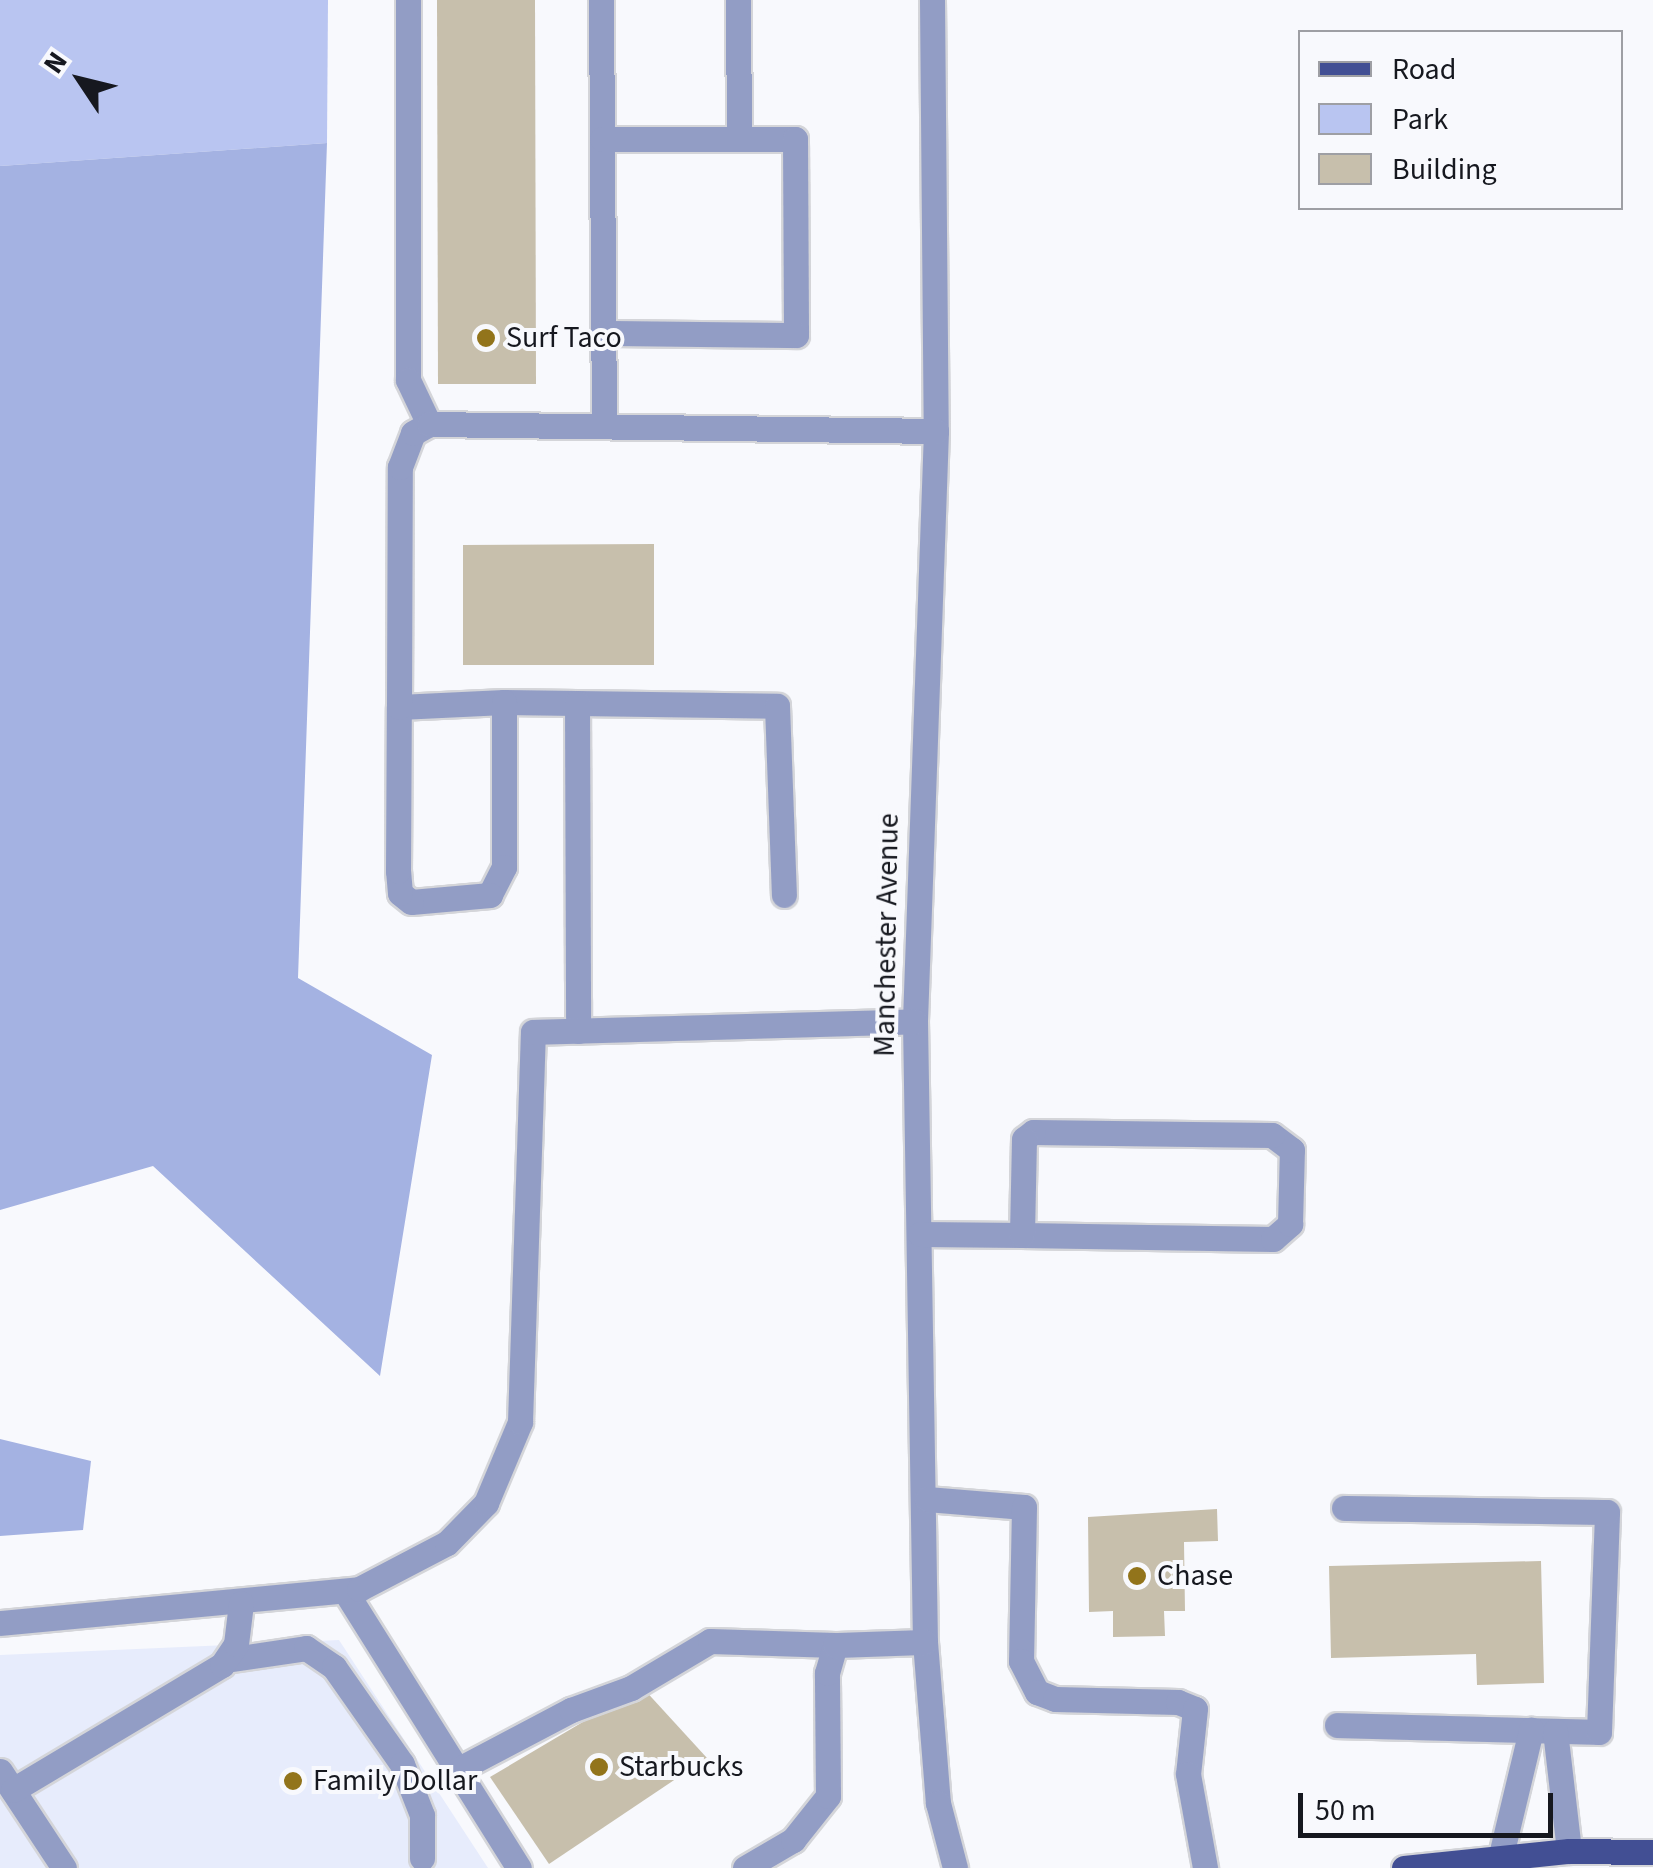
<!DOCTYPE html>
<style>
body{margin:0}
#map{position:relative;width:1653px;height:1868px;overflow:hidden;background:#f8f9fd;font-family:"Source Sans 3",sans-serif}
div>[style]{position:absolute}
.built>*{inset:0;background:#e7ecfc}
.green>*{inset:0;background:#b9c5f1}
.forest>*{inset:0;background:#a4b2e2}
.building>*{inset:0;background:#c7bfac}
.roads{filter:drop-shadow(2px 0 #d4d5d9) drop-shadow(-2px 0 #d4d5d9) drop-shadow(0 2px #d4d5d9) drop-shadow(0 -2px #d4d5d9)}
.minor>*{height:25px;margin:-12.5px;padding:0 12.5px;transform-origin:12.5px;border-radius:12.5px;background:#929dc5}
.major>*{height:25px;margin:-12.5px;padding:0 12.5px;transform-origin:12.5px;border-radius:12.5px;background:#424f94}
.dots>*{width:28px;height:28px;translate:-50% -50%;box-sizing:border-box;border:5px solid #f8f9fd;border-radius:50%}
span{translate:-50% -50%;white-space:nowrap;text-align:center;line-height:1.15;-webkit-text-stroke:8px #f8f9fd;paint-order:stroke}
.poi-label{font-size:30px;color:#16181f}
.left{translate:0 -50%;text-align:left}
.street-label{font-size:30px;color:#16181f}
.legend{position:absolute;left:1298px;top:30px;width:325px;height:180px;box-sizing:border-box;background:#f8f9fd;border:2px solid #9e9fa4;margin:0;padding:12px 18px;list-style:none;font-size:30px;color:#16181f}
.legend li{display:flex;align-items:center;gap:20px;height:50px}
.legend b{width:50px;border:2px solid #9e9fa4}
.north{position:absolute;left:30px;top:30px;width:100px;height:100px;-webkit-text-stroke:8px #f8f9fd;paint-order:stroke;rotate:305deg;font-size:28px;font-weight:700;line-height:40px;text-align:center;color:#16181f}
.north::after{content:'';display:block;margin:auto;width:35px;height:45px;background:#16181f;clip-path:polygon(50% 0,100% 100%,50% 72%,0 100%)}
.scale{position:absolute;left:1298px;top:1793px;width:255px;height:45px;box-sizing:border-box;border:5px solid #16181f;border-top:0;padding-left:12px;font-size:30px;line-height:35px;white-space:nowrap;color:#16181f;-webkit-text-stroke:8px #f8f9fd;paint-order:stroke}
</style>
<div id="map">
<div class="built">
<div style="clip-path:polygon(339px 1640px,488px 1868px,0 1868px,0 1655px)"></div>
</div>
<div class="green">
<div style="clip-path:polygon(0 0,328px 0,327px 143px,0 166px)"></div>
</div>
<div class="forest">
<div style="clip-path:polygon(327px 143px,298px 978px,432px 1055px,380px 1376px,153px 1166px,0 1210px,0 166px)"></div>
<div style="clip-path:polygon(0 1439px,91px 1461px,83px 1530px,0 1536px)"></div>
</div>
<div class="building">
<div style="clip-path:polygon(437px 0,535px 0,536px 384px,438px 384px)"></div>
<div style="clip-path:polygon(654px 544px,654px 665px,463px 665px,463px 545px)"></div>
<div style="clip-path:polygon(1217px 1509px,1218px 1541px,1184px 1542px,1185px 1611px,1164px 1611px,1165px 1636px,1113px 1637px,1113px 1611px,1089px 1612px,1088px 1517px)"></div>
<div style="clip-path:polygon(1541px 1561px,1544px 1683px,1477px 1685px,1476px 1654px,1331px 1658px,1329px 1566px)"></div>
<div style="clip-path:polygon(642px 1687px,707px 1758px,549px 1864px,490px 1777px)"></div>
</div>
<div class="roads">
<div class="minor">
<div style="left:408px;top:0;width:380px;rotate:90deg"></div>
<div style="left:408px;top:380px;width:49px;rotate:64.5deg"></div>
<div style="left:601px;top:0;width:426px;rotate:89.6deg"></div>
<div style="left:738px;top:0;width:139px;rotate:89.6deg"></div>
<div style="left:932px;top:0;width:431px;rotate:89.5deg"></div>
<div style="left:936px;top:431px;width:590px;rotate:92.04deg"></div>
<div style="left:915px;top:1021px;width:621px;rotate:89.08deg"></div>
<div style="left:925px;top:1642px;width:162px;rotate:85.4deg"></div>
<div style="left:938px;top:1803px;width:67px;rotate:75.3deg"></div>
<div style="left:602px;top:139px;width:193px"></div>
<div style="left:795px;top:139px;width:196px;rotate:89.7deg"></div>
<div style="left:796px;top:335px;width:193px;rotate:-179.4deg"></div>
<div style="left:504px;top:702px;width:273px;rotate:0.8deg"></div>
<div style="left:777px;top:706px;width:189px;rotate:87.9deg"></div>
<div style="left:577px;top:703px;width:328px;rotate:89.8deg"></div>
<div style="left:399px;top:707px;width:105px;rotate:-2.7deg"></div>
<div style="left:504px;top:702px;width:165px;rotate:90deg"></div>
<div style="left:504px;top:867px;width:31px;rotate:117deg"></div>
<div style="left:490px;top:895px;width:79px;rotate:174.9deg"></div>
<div style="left:411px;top:902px;width:14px;rotate:-141deg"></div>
<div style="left:400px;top:893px;width:22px;rotate:-95deg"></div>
<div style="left:398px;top:871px;width:164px;rotate:-89.7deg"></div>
<div style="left:399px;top:707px;width:240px;rotate:-89.8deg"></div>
<div style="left:400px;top:467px;width:36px;rotate:-69deg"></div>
<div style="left:413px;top:433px;width:18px;rotate:-29deg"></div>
<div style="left:429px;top:424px;width:507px;rotate:0.79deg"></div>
<div style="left:920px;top:1234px;width:102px;rotate:0.6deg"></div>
<div style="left:1022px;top:1235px;width:251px;rotate:0.9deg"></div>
<div style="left:1273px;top:1239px;width:23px;rotate:-41deg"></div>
<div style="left:1290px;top:1224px;width:74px;rotate:-88.5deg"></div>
<div style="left:1292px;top:1150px;width:25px;rotate:-143deg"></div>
<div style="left:1272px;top:1135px;width:239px;rotate:-179.3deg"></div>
<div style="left:1033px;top:1132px;width:11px;rotate:142deg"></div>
<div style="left:1024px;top:1139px;width:96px;rotate:91.2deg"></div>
<div style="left:927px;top:1499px;width:97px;rotate:4.7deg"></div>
<div style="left:1024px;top:1507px;width:154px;rotate:91.1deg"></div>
<div style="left:1021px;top:1661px;width:35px;rotate:63deg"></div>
<div style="left:1037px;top:1692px;width:19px;rotate:21deg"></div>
<div style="left:1055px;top:1699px;width:123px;rotate:1.4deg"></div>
<div style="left:1178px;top:1702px;width:18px;rotate:22deg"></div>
<div style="left:1195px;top:1709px;width:65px;rotate:96.1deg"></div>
<div style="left:1188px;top:1774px;width:96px;rotate:79.7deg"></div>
<div style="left:345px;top:1591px;width:327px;rotate:57.9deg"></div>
<div style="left:0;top:1623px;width:361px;rotate:-5.4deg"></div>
<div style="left:359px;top:1589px;width:99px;rotate:-27.6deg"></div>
<div style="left:447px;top:1543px;width:56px;rotate:-45.7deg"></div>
<div style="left:486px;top:1503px;width:88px;rotate:-67.2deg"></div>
<div style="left:520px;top:1422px;width:390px;rotate:-88.1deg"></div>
<div style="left:533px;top:1032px;width:382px;rotate:-1.6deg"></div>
<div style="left:226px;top:1660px;width:81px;rotate:-8.5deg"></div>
<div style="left:306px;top:1648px;width:34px;rotate:34deg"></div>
<div style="left:334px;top:1667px;width:118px;rotate:55deg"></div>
<div style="left:402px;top:1764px;width:55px;rotate:68.6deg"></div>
<div style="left:422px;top:1815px;width:43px;rotate:90deg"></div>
<div style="left:1337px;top:1725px;width:262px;rotate:1.5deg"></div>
<div style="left:1599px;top:1732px;width:220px;rotate:-87.9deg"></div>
<div style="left:1607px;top:1512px;width:263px;rotate:-179.1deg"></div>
<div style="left:1555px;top:1731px;width:121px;rotate:83.3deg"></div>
<div style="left:457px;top:1770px;width:129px;rotate:-27.8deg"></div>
<div style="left:571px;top:1710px;width:64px;rotate:-20.1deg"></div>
<div style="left:631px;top:1688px;width:92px;rotate:-30.7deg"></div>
<div style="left:710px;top:1641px;width:125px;rotate:1.8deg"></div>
<div style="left:0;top:1771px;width:116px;rotate:56.6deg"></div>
<div style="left:13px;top:1790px;width:244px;rotate:-30.9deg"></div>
<div style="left:222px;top:1665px;width:25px;rotate:-56deg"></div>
<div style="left:236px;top:1644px;width:41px;rotate:-83deg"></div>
<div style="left:1501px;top:1855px;width:129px;rotate:-76.5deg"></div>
<div style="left:745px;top:1868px;width:56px;rotate:-30.3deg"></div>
<div style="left:793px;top:1840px;width:56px;rotate:-51.5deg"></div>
<div style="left:828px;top:1796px;width:123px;rotate:-90.5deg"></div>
<div style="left:827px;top:1673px;width:29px;rotate:-74deg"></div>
<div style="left:835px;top:1645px;width:90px;rotate:-1.9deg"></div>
</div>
<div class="major">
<div style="left:1404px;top:1868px;width:166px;rotate:-5.9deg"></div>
<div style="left:1569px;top:1851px;width:84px;rotate:0.7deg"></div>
</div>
</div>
<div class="dots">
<div style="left:486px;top:338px;background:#92741b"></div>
<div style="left:1137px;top:1576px;background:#92741b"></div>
<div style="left:599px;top:1767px;background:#92741b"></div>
<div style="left:293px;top:1781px;background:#92741b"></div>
</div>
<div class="poi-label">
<span class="left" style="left:506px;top:338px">Surf Taco</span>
<span class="left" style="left:1157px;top:1576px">Chase</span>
<span class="left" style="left:619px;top:1767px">Starbucks</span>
<span class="left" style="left:313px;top:1781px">Family Dollar</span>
</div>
<div class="street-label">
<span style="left:887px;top:935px;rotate:-89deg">Manchester Avenue</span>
</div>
<ul class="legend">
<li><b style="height:12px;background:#424f94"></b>Road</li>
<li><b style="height:28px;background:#b9c5f1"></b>Park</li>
<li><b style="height:28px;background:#c7bfac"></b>Building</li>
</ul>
<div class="north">N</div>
<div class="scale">50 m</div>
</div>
